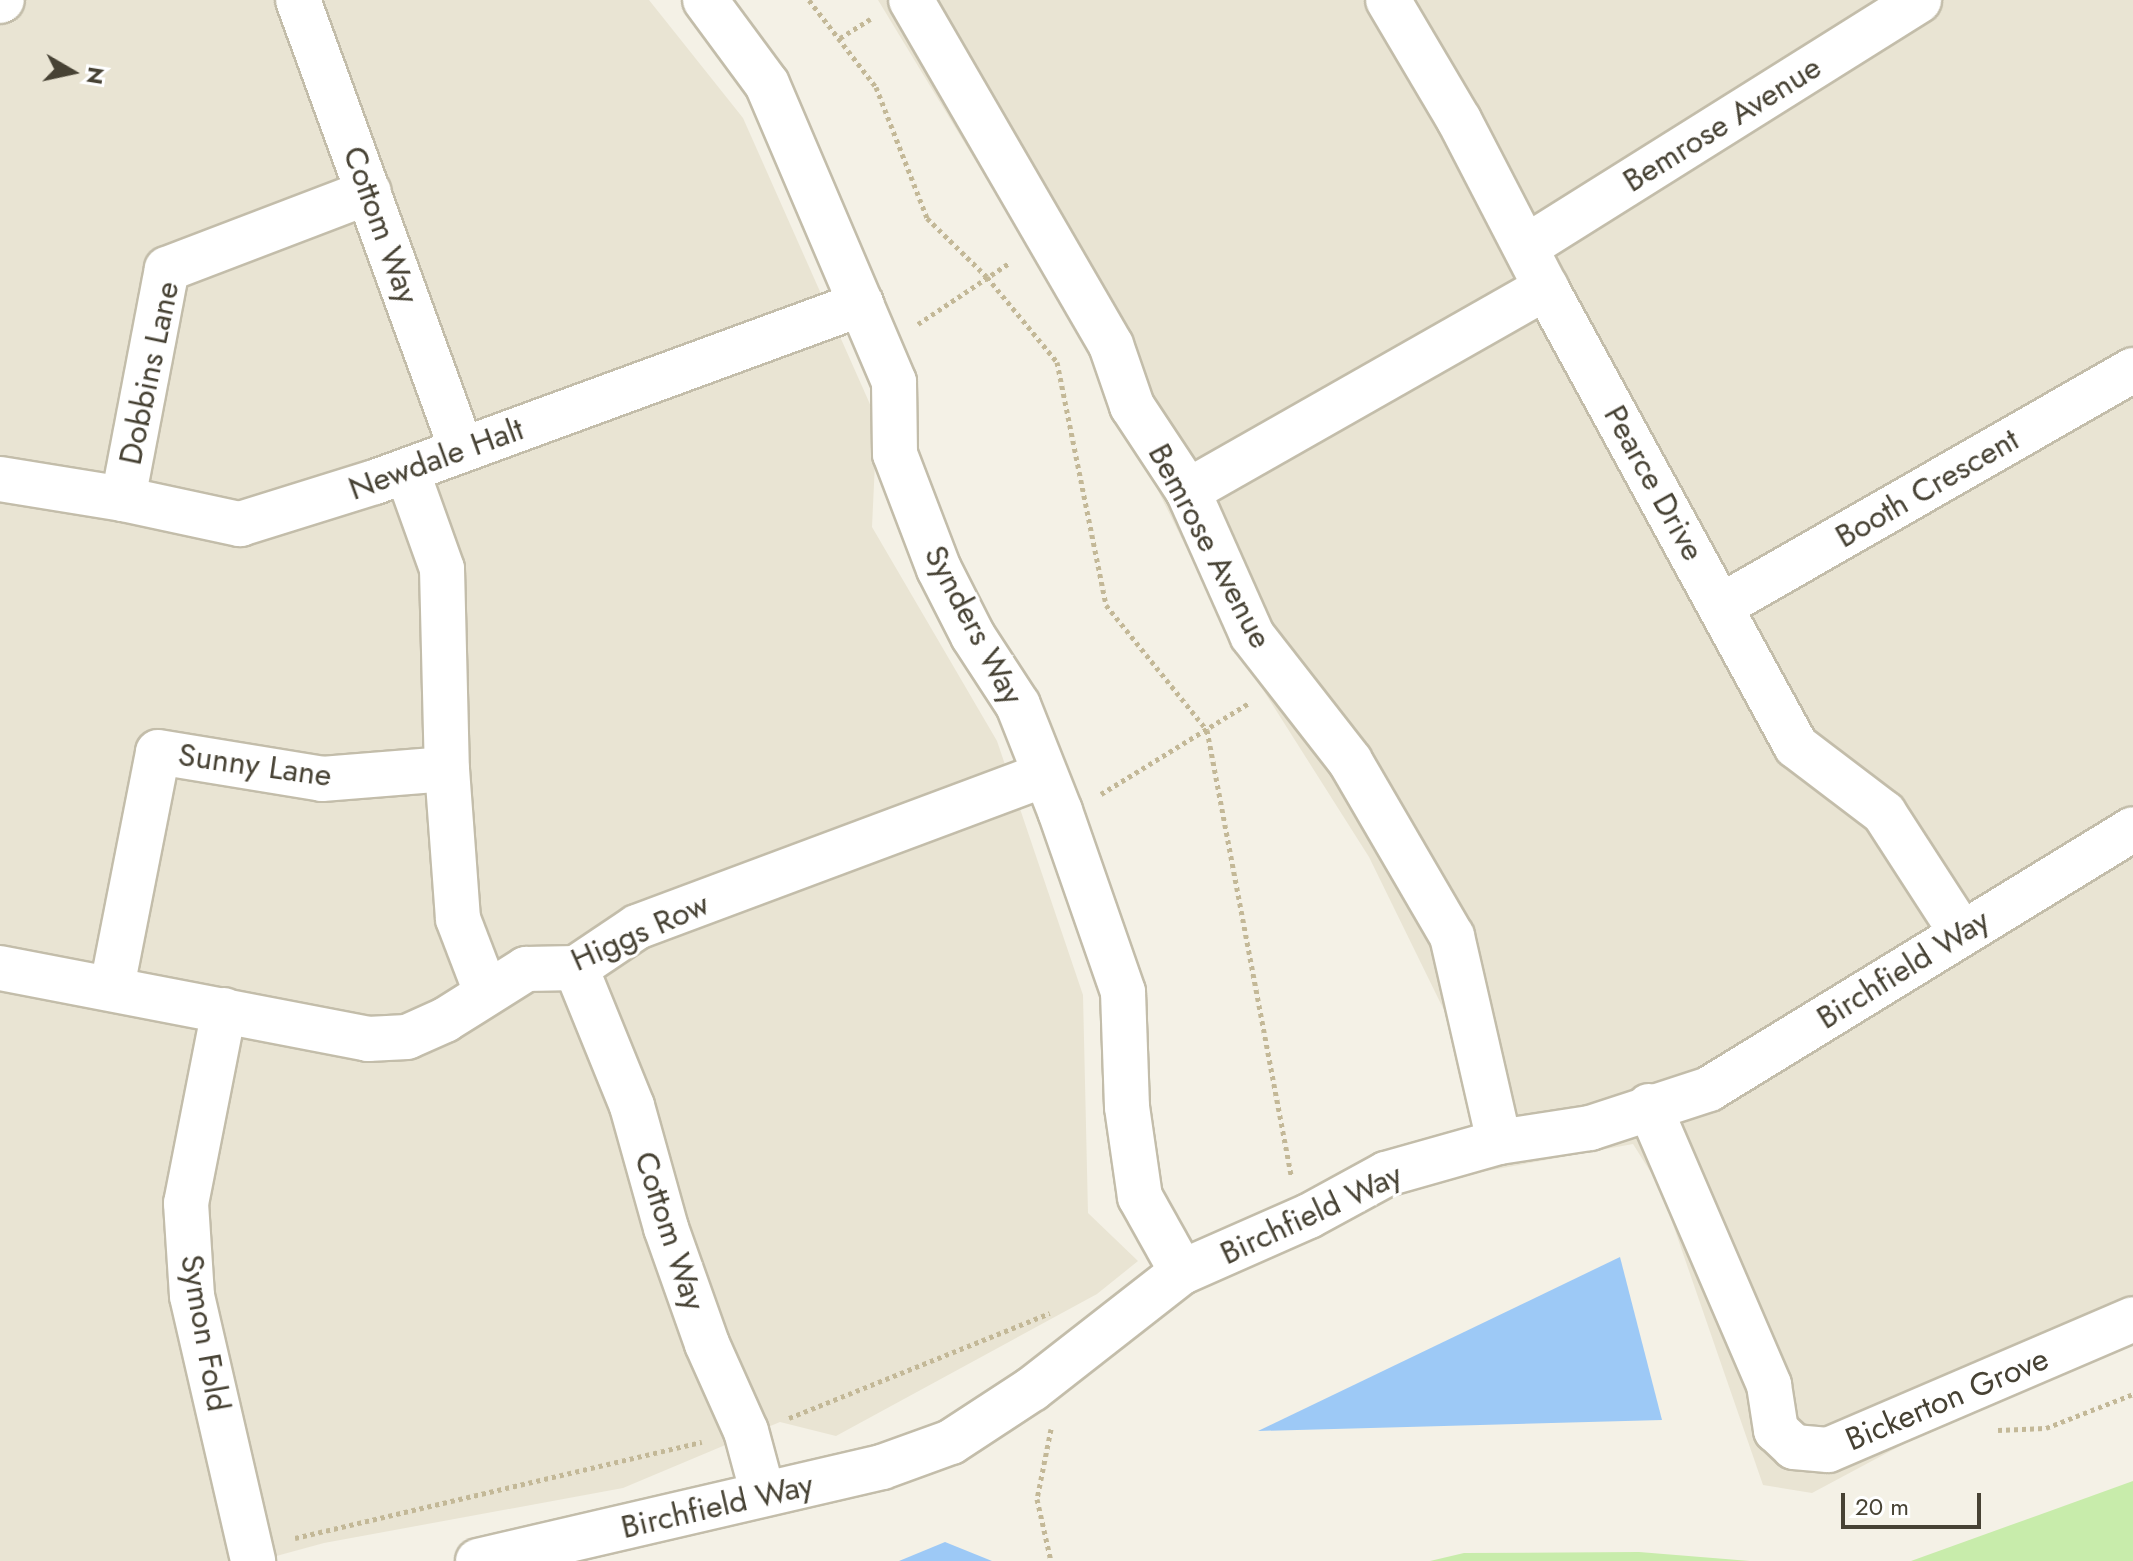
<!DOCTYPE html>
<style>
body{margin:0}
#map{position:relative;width:2133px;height:1561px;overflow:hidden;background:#f4f1e6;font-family:Jost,sans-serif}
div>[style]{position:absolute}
.residential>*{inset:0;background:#e9e4d3}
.green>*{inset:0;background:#c8ecab}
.water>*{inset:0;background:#9dc9f6}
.path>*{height:5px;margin-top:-2.5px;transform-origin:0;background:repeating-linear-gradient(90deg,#c3b897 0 4px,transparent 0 8px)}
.roads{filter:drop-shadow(2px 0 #c3bdaa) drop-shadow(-2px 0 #c3bdaa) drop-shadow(0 2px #c3bdaa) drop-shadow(0 -2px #c3bdaa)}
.minor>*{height:44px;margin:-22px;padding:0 22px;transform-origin:22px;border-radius:22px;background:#fff}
span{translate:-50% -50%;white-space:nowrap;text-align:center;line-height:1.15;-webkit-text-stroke:6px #fff;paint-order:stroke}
.street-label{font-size:32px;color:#474234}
.north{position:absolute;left:32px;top:32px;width:80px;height:80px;-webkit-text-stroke:6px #fff;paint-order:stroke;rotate:99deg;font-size:22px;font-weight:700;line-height:32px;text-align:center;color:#474234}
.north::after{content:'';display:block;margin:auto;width:28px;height:36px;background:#474234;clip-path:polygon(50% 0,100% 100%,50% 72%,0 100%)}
.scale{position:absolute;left:1841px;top:1493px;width:140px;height:36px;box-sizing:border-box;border:4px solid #474234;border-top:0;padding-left:10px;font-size:24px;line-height:28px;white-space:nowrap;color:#474234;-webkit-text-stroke:6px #fff;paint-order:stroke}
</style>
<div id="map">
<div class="residential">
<div style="clip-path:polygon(0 0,649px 0,743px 118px,877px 420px,872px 527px,997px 741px,1083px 995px,1088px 1213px,1138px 1261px,1097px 1294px,836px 1436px,780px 1422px,623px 1488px,324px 1543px,258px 1561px,0 1561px)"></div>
<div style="clip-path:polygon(878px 0,2133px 0,2133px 1340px,1943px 1423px,1812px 1493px,1763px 1485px,1660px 1187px,1633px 1144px,1475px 1173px,1465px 1053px,1369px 857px,1234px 644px,1081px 335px)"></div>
</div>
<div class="green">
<div style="clip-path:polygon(2133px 1481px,2133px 1561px,1911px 1561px)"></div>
<div style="clip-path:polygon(1639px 1552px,1750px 1561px,1430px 1561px,1464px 1553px)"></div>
</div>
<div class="water">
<div style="clip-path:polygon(1620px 1257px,1662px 1420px,1258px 1431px)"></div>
<div style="clip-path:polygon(945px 1542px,992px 1561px,899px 1561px)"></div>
</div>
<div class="path">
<div style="left:809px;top:0;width:110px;rotate:52.4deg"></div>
<div style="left:876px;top:87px;width:141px;rotate:68.7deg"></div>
<div style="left:927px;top:218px;width:84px;rotate:44.5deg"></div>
<div style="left:987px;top:277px;width:110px;rotate:50.5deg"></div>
<div style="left:1057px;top:362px;width:248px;rotate:78.6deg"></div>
<div style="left:1106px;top:605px;width:161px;rotate:51.1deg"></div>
<div style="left:1207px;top:730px;width:453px;rotate:79.3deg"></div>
<div style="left:840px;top:38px;width:36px;rotate:-32deg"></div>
<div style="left:918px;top:324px;width:110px;rotate:-33.8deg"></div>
<div style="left:1101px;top:794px;width:174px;rotate:-31.6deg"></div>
<div style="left:789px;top:1418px;width:281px;rotate:-21.9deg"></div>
<div style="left:1051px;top:1429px;width:71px;rotate:101.3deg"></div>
<div style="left:1037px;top:1499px;width:64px;rotate:77.3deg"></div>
<div style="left:1998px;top:1430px;width:48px;rotate:-2.4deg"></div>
<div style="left:2046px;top:1428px;width:93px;rotate:-21.3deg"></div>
<div style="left:295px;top:1538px;width:418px;rotate:-13.3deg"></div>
</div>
<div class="roads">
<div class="minor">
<div style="left:298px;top:0;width:479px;rotate:70deg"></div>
<div style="left:705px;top:0;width:104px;rotate:53.6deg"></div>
<div style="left:767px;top:84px;width:324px;rotate:66.9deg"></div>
<div style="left:894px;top:382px;width:72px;rotate:89.2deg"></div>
<div style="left:895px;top:454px;width:123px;rotate:69.1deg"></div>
<div style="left:939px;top:569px;width:75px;rotate:63.1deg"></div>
<div style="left:973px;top:636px;width:82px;rotate:56.9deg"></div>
<div style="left:1018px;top:705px;width:114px;rotate:68.4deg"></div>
<div style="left:1060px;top:811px;width:192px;rotate:70.8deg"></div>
<div style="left:1123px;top:992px;width:115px;rotate:88deg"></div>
<div style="left:1127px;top:1107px;width:91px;rotate:81.8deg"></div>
<div style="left:1140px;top:1197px;width:86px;rotate:60.8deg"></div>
<div style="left:911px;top:0;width:399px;rotate:59.9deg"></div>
<div style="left:1111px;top:345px;width:65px;rotate:71deg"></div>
<div style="left:1132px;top:406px;width:102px;rotate:56.6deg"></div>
<div style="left:1188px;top:491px;width:158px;rotate:66deg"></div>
<div style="left:1252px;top:635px;width:160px;rotate:52.1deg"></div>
<div style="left:1350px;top:761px;width:203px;rotate:59.8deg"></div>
<div style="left:1452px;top:936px;width:211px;rotate:77.1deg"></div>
<div style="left:1388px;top:0;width:139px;rotate:59.4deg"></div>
<div style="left:1459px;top:120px;width:189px;rotate:62.6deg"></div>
<div style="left:1546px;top:288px;width:522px;rotate:61.37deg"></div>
<div style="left:1796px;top:746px;width:111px;rotate:37.3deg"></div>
<div style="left:1884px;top:813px;width:142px;rotate:57.1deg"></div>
<div style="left:0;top:1px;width:2px;rotate:-27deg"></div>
<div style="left:1526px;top:247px;width:464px;rotate:-32.1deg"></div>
<div style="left:407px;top:471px;width:104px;rotate:70.3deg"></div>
<div style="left:442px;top:569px;width:200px;rotate:88.6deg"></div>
<div style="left:447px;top:769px;width:150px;rotate:85.8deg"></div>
<div style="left:458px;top:919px;width:78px;rotate:69deg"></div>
<div style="left:0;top:479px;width:125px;rotate:9.2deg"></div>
<div style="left:123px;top:499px;width:120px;rotate:12.1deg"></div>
<div style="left:240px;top:524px;width:141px;rotate:-17.3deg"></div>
<div style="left:375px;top:482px;width:518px;rotate:-20.12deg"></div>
<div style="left:1188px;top:491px;width:412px;rotate:-29.6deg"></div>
<div style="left:123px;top:499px;width:234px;rotate:-79.2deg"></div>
<div style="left:167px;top:269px;width:216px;rotate:-20.9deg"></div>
<div style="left:1721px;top:606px;width:475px;rotate:-29.8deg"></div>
<div style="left:0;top:968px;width:375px;rotate:10.9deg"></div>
<div style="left:368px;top:1039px;width:39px;rotate:-3deg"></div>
<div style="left:407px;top:1037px;width:42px;rotate:-24.1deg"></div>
<div style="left:445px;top:1020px;width:96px;rotate:-32.2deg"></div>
<div style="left:526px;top:969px;width:50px;rotate:-1.1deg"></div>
<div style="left:576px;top:968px;width:73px;rotate:-33.9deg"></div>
<div style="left:637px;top:927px;width:434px;rotate:-20.5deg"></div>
<div style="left:576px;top:968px;width:149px;rotate:67.9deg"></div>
<div style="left:632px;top:1106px;width:127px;rotate:74.4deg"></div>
<div style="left:666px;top:1228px;width:123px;rotate:70.5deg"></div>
<div style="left:707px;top:1344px;width:95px;rotate:65.9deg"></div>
<div style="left:746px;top:1431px;width:65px;rotate:74.9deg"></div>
<div style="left:112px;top:987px;width:239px;rotate:-78.9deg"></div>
<div style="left:158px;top:752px;width:166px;rotate:9.3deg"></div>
<div style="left:322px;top:779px;width:125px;rotate:-4.6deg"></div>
<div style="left:224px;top:1010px;width:197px;rotate:101.1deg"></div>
<div style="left:186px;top:1203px;width:93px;rotate:86.3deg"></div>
<div style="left:192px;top:1296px;width:272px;rotate:77deg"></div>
<div style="left:1649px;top:1106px;width:304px;rotate:66.7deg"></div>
<div style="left:1769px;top:1385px;width:46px;rotate:81.2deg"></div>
<div style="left:1776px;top:1430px;width:25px;rotate:43deg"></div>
<div style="left:1794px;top:1447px;width:34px;rotate:5deg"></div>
<div style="left:1828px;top:1450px;width:332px;rotate:-23.2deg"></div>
<div style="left:478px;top:1561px;width:415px;rotate:-13.1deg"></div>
<div style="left:882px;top:1467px;width:73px;rotate:-19.9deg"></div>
<div style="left:951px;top:1442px;width:97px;rotate:-33.2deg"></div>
<div style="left:1032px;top:1389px;width:190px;rotate:-38deg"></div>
<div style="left:1182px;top:1272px;width:139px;rotate:-23.8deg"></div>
<div style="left:1309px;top:1216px;width:88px;rotate:-28.6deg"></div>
<div style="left:1386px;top:1174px;width:117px;rotate:-15.8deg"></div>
<div style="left:1499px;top:1142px;width:92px;rotate:-8.7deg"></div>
<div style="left:1590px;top:1128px;width:125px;rotate:-18.1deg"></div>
<div style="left:1709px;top:1089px;width:497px;rotate:-31.5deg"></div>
</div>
</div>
<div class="street-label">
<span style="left:1722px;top:124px;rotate:-32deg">Bemrose Avenue</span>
<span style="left:381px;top:225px;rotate:70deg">Cottom Way</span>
<span style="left:149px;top:373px;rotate:-78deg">Dobbins Lane</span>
<span style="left:436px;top:459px;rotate:-20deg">Newdale Halt</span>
<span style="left:1654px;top:483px;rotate:61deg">Pearce Drive</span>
<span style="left:1927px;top:488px;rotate:-30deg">Booth Crescent</span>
<span style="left:1210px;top:546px;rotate:62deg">Bemrose Avenue</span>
<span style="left:974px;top:625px;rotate:62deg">Synders Way</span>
<span style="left:255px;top:765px;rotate:8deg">Sunny Lane</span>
<span style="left:640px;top:932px;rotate:-24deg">Higgs Row</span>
<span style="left:1903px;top:969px;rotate:-32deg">Birchfield Way</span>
<span style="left:1311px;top:1214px;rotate:-25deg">Birchfield Way</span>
<span style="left:670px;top:1231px;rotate:72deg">Cottom Way</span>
<span style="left:205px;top:1333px;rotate:80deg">Symon Fold</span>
<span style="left:1947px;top:1399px;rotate:-23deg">Bickerton Grove</span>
<span style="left:717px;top:1506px;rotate:-13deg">Birchfield Way</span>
</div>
<div class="north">N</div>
<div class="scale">20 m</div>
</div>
